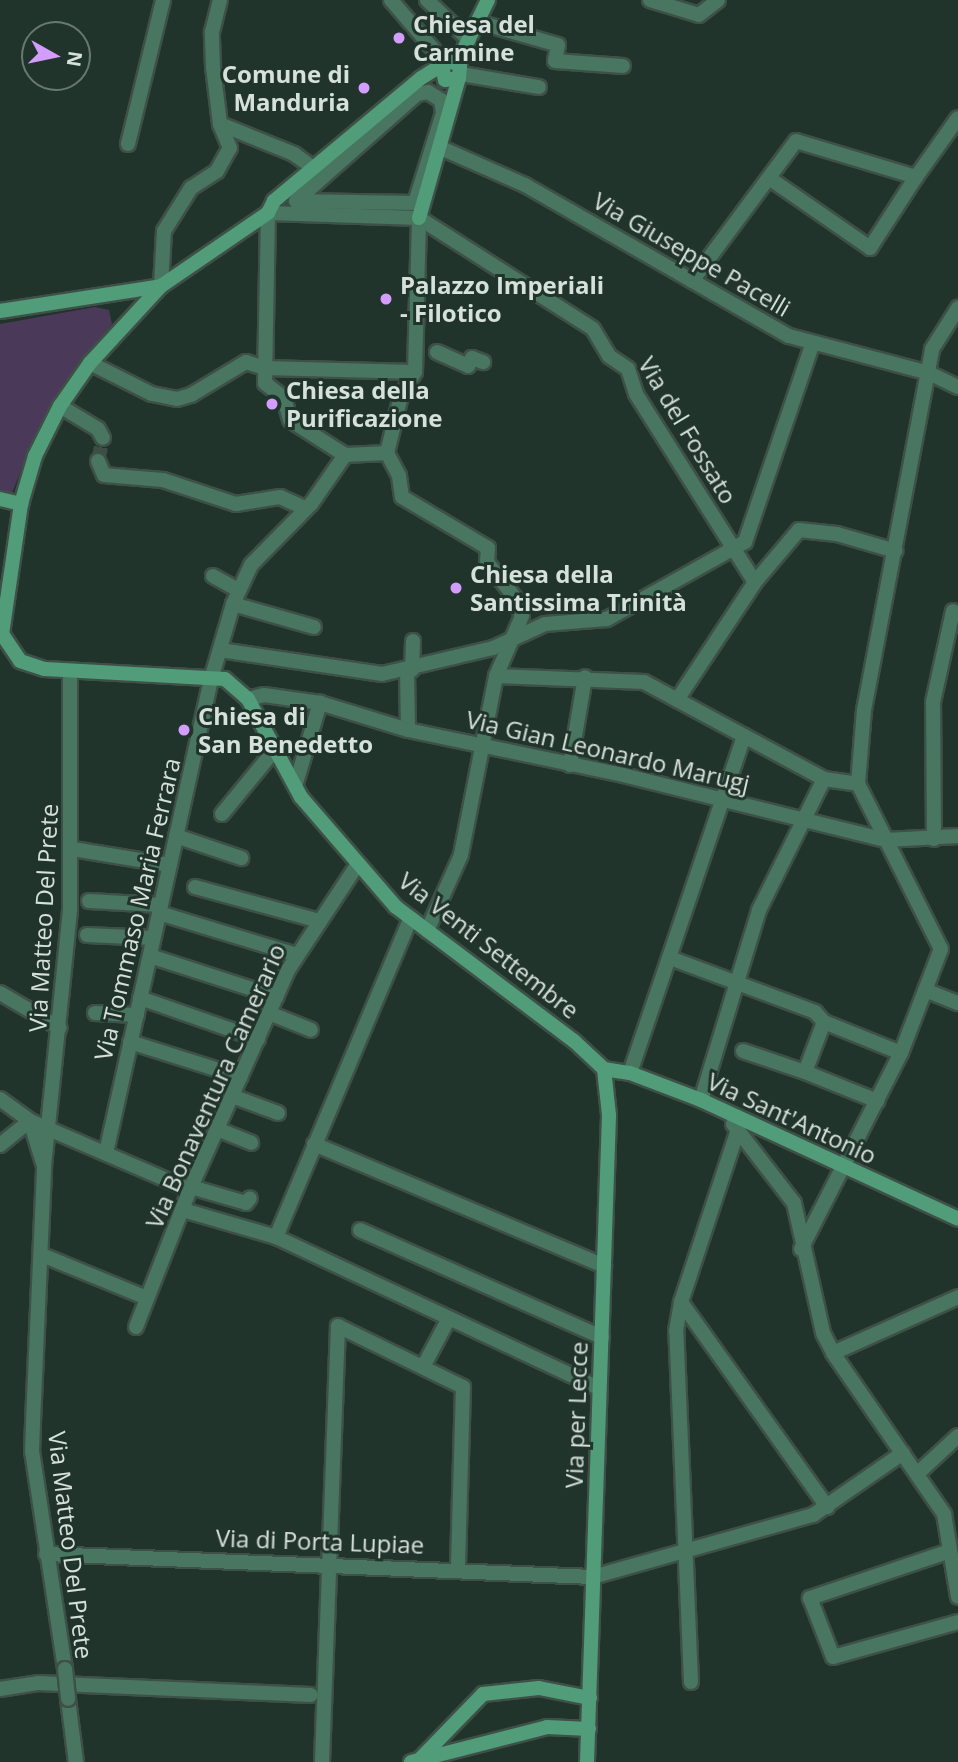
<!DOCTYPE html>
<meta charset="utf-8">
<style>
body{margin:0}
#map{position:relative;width:958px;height:1762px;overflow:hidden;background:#21342b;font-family:"Open Sans",sans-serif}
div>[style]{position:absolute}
.green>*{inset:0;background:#4a3958}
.street-tunnel>*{height:14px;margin-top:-7px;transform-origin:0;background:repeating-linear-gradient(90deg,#3c4e45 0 14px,transparent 0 21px)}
.roads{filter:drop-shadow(2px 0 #3e5047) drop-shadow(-2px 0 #3e5047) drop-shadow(0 2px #3e5047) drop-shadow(0 -2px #3e5047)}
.street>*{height:14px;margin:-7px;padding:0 7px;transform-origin:7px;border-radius:7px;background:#487660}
.secondary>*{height:14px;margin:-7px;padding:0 7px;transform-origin:7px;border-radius:7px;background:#519d7a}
.bridges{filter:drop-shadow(2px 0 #3e5047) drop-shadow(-2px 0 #3e5047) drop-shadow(0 2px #3e5047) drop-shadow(0 -2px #3e5047)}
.street-bridge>*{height:14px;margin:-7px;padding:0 7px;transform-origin:7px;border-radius:7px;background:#487660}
.dots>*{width:19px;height:19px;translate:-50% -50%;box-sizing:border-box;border:4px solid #21342b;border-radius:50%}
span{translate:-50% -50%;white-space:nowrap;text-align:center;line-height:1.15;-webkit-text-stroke:6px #21342b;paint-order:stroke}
.poi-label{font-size:24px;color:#d5e1da;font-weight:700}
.left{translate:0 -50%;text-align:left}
.right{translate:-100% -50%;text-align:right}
.street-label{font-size:24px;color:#d5e1da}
.north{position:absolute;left:21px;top:21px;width:70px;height:70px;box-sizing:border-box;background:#21342b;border:2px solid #697971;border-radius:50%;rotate:99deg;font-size:19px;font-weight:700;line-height:28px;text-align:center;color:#d5e1da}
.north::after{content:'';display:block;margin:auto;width:24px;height:32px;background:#d29dfd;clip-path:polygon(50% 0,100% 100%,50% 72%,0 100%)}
</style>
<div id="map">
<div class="green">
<div style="clip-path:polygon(95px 307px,109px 310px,112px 324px,60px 391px,36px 433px,12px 493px,0 490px,0 324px)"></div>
</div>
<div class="street-tunnel">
<div style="left:98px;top:461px;width:24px;rotate:-78deg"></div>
</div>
<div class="roads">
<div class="street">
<div style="left:391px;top:0;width:83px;rotate:49.4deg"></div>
<div style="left:427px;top:0;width:58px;rotate:43.6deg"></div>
<div style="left:650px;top:0;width:51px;rotate:17deg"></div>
<div style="left:699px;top:15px;width:24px;rotate:-38deg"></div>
<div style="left:478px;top:22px;width:83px;rotate:16deg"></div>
<div style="left:558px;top:45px;width:16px;rotate:101deg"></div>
<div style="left:555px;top:61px;width:68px;rotate:4.2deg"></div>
<div style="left:461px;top:74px;width:79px;rotate:9.5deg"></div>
<div style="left:428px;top:92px;width:15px;rotate:32deg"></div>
<div style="left:441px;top:100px;width:13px;rotate:81deg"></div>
<div style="left:443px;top:113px;width:94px;rotate:107.3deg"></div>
<div style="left:415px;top:203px;width:119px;rotate:-179deg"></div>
<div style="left:296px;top:201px;width:162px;rotate:-41.5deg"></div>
<div style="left:417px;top:94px;width:11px;rotate:-10deg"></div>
<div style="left:220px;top:124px;width:80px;rotate:22.1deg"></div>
<div style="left:294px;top:154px;width:27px;rotate:36deg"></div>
<div style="left:128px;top:144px;width:148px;rotate:-76.3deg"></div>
<div style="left:441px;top:148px;width:92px;rotate:23.8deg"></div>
<div style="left:525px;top:185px;width:304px;rotate:29.8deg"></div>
<div style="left:789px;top:336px;width:145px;rotate:14.8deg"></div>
<div style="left:929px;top:373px;width:32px;rotate:26deg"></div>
<div style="left:769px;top:178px;width:123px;rotate:34.7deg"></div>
<div style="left:870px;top:248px;width:85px;rotate:-57.1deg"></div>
<div style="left:419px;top:218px;width:206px;rotate:32.5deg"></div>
<div style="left:593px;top:329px;width:31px;rotate:59deg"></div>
<div style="left:609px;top:356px;width:23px;rotate:34deg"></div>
<div style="left:628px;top:369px;width:26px;rotate:72deg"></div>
<div style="left:636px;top:394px;width:222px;rotate:57.7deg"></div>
<div style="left:692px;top:281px;width:174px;rotate:-53.4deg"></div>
<div style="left:796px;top:141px;width:125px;rotate:16.7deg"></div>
<div style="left:916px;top:177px;width:72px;rotate:-54.6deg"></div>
<div style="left:161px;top:286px;width:55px;rotate:-86.9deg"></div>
<div style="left:164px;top:231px;width:51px;rotate:-57.9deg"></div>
<div style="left:191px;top:188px;width:31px;rotate:-33deg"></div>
<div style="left:217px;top:171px;width:26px;rotate:-61deg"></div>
<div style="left:230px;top:148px;width:26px;rotate:-113deg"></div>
<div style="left:220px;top:124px;width:57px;rotate:-97deg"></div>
<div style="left:213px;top:67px;width:35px;rotate:-92deg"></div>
<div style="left:212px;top:32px;width:33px;rotate:-76deg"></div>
<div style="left:437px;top:352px;width:34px;rotate:24deg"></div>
<div style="left:468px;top:366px;width:9px;rotate:-63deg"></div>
<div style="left:472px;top:358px;width:12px;rotate:20deg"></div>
<div style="left:90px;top:363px;width:69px;rotate:26.6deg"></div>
<div style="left:152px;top:394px;width:25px;rotate:11deg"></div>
<div style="left:177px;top:399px;width:15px;rotate:-16deg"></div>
<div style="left:191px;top:395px;width:64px;rotate:-31deg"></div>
<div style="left:246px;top:362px;width:19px;rotate:18deg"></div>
<div style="left:264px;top:368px;width:151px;rotate:1.5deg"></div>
<div style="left:415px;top:372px;width:154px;rotate:-88.5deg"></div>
<div style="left:60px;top:406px;width:44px;rotate:31.2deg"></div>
<div style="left:98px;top:429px;width:10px;rotate:61deg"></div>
<div style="left:387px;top:453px;width:59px;rotate:-76.2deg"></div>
<div style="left:401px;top:396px;width:28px;rotate:-60deg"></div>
<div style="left:345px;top:455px;width:42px;rotate:-2.7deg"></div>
<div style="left:387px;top:453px;width:26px;rotate:62deg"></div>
<div style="left:399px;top:476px;width:21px;rotate:82deg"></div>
<div style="left:402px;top:497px;width:100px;rotate:30.7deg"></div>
<div style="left:488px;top:548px;width:14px;rotate:94deg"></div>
<div style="left:487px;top:562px;width:46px;rotate:52.1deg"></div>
<div style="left:515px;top:598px;width:19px;rotate:69deg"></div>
<div style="left:522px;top:616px;width:65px;rotate:113.4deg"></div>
<div style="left:496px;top:676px;width:182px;rotate:101.1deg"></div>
<div style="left:461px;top:855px;width:83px;rotate:114.1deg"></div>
<div style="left:345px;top:455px;width:65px;rotate:-147.5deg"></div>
<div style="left:290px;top:420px;width:23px;rotate:-105deg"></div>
<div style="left:284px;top:398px;width:24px;rotate:-142deg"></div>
<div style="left:265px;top:383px;width:170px;rotate:-89deg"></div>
<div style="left:268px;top:213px;width:151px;rotate:1.9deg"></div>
<div style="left:98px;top:461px;width:15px;rotate:67deg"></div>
<div style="left:104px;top:475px;width:59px;rotate:4.8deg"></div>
<div style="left:163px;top:480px;width:77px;rotate:18.2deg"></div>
<div style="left:236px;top:504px;width:45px;rotate:-9deg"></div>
<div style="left:280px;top:497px;width:27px;rotate:24deg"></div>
<div style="left:213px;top:576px;width:29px;rotate:29deg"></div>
<div style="left:233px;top:604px;width:84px;rotate:15.9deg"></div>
<div style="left:220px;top:650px;width:164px;rotate:8.4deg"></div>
<div style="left:382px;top:674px;width:114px;rotate:-13.2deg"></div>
<div style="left:493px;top:648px;width:57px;rotate:-24.8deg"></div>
<div style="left:545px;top:624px;width:62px;rotate:-4.6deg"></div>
<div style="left:607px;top:619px;width:158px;rotate:-29.2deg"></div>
<div style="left:745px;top:542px;width:208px;rotate:-71.2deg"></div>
<div style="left:412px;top:670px;width:29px;rotate:-88deg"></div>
<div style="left:407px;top:671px;width:59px;rotate:89deg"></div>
<div style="left:496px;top:676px;width:148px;rotate:2.3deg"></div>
<div style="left:644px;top:682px;width:204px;rotate:28.3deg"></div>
<div style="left:824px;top:779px;width:34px;rotate:8deg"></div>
<div style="left:248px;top:699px;width:16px;rotate:-14deg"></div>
<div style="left:264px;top:695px;width:57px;rotate:8.1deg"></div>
<div style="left:320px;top:703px;width:92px;rotate:17.1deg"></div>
<div style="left:408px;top:730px;width:220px;rotate:11.8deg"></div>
<div style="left:623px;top:775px;width:271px;rotate:13.9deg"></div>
<div style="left:886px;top:840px;width:72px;rotate:-3.2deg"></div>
<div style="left:677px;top:700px;width:141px;rotate:-56.5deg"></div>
<div style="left:755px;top:582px;width:68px;rotate:-49.8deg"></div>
<div style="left:799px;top:530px;width:38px;rotate:6deg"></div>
<div style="left:837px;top:534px;width:61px;rotate:16.1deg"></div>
<div style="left:570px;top:765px;width:89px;rotate:-80.3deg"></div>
<div style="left:296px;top:783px;width:84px;rotate:-73.3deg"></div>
<div style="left:858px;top:784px;width:74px;rotate:-85.4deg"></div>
<div style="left:864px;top:710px;width:367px;rotate:-79.3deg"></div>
<div style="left:932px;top:349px;width:49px;rotate:-57.6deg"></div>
<div style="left:222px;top:814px;width:87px;rotate:-50.6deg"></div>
<div style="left:176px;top:836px;width:69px;rotate:18.7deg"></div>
<div style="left:934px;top:839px;width:137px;rotate:-90.4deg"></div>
<div style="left:933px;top:702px;width:93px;rotate:-77.6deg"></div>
<div style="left:73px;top:849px;width:98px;rotate:9.4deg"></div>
<div style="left:195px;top:887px;width:129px;rotate:15.3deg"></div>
<div style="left:89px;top:901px;width:71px;rotate:3.2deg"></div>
<div style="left:159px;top:913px;width:144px;rotate:16.9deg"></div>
<div style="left:87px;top:935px;width:66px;rotate:2.6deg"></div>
<div style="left:150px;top:956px;width:133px;rotate:17.9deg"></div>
<div style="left:670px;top:958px;width:155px;rotate:20.4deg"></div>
<div style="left:815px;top:1012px;width:13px;rotate:48deg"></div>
<div style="left:824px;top:1022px;width:83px;rotate:21.9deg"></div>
<div style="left:925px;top:990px;width:35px;rotate:22deg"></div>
<div style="left:0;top:993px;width:69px;rotate:30.3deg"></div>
<div style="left:140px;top:998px;width:125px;rotate:19.2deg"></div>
<div style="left:95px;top:1013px;width:42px;rotate:2.7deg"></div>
<div style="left:269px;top:1013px;width:45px;rotate:22deg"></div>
<div style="left:824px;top:1022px;width:53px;rotate:110.8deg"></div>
<div style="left:805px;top:1072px;width:78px;rotate:21.9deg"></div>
<div style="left:130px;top:1042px;width:116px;rotate:17.5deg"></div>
<div style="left:743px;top:1051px;width:65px;rotate:18.7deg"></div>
<div style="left:630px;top:1073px;width:356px;rotate:-71.3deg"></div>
<div style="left:232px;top:1096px;width:49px;rotate:20.3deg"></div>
<div style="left:0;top:1099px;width:37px;rotate:36deg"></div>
<div style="left:30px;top:1121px;width:174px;rotate:23.3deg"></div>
<div style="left:701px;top:1100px;width:199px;rotate:-73deg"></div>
<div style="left:759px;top:910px;width:146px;rotate:-63.6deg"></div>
<div style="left:30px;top:1121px;width:44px;rotate:72.8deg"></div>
<div style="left:733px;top:1124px;width:100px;rotate:52.3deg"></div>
<div style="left:794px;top:1203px;width:133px;rotate:77.4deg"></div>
<div style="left:823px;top:1333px;width:22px;rotate:63deg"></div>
<div style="left:833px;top:1353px;width:196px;rotate:55.4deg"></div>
<div style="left:944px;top:1514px;width:84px;rotate:80.4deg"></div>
<div style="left:217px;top:1129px;width:37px;rotate:22deg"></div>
<div style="left:314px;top:1144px;width:315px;rotate:22.8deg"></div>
<div style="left:0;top:1145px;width:38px;rotate:-39deg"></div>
<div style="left:106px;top:1153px;width:489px;rotate:-77.5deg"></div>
<div style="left:212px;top:676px;width:75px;rotate:-73.7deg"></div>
<div style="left:233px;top:604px;width:43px;rotate:-65.2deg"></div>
<div style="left:251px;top:565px;width:86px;rotate:-45.5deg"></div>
<div style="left:311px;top:504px;width:60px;rotate:-55.2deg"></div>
<div style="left:191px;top:1187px;width:57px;rotate:16.2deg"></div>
<div style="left:246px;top:1203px;width:6px;rotate:-51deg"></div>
<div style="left:183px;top:1210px;width:97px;rotate:16.2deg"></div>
<div style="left:276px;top:1237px;width:357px;rotate:25.1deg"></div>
<div style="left:360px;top:1230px;width:265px;rotate:23.9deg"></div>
<div style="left:276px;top:1237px;width:346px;rotate:-67.1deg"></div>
<div style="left:801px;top:1249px;width:220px;rotate:-63deg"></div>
<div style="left:901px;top:1053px;width:111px;rotate:-69deg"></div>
<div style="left:941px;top:949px;width:185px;rotate:-116.7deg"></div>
<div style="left:42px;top:1255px;width:113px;rotate:22.3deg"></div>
<div style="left:681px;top:1302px;width:252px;rotate:54.5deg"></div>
<div style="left:136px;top:1327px;width:150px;rotate:-68.6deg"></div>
<div style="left:191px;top:1187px;width:238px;rotate:-65.9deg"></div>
<div style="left:288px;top:970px;width:127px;rotate:-56.6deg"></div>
<div style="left:833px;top:1353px;width:137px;rotate:-24.1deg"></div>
<div style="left:423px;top:1367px;width:55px;rotate:-62deg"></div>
<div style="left:917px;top:1474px;width:56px;rotate:-42.8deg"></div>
<div style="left:950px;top:1551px;width:148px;rotate:161.4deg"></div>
<div style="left:810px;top:1598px;width:63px;rotate:68.7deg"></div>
<div style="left:833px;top:1657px;width:130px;rotate:-15.6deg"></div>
<div style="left:46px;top:1554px;width:546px;rotate:2.41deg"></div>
<div style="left:592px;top:1577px;width:230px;rotate:-15.7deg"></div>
<div style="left:813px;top:1515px;width:109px;rotate:-34.6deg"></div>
<div style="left:65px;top:1669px;width:219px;rotate:-98.6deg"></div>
<div style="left:32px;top:1452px;width:30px;rotate:-88deg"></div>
<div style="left:33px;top:1422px;width:256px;rotate:-87.5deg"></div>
<div style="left:44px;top:1166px;width:259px;rotate:-84.2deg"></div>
<div style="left:70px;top:908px;width:237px;rotate:-90deg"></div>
<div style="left:691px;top:1682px;width:351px;rotate:-92.4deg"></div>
<div style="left:676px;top:1331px;width:29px;rotate:-80deg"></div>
<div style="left:681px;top:1302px;width:181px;rotate:-71.7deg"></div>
<div style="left:0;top:1689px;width:38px;rotate:-9deg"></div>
<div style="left:38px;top:1683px;width:273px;rotate:2.5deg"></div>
<div style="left:68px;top:1699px;width:64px;rotate:82.8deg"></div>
<div style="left:322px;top:1762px;width:436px;rotate:-87.9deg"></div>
<div style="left:338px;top:1326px;width:139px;rotate:26deg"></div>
<div style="left:463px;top:1387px;width:182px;rotate:91.6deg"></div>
</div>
<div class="secondary">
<div style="left:457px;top:63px;width:70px;rotate:-63.8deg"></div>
<div style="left:442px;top:66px;width:14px;rotate:78deg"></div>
<div style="left:445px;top:80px;width:14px;rotate:-8deg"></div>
<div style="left:459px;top:78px;width:12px;rotate:-85deg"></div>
<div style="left:460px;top:66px;width:8px;rotate:-150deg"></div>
<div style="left:453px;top:62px;width:8px;rotate:173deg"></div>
<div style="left:445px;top:63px;width:28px;rotate:148deg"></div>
<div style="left:421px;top:78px;width:192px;rotate:140.1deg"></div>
<div style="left:274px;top:201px;width:13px;rotate:117deg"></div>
<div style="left:268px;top:213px;width:130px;rotate:145.7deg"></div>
<div style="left:161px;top:286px;width:105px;rotate:132.7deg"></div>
<div style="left:90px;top:363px;width:52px;rotate:124.9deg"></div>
<div style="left:60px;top:406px;width:56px;rotate:116.6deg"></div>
<div style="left:35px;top:456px;width:50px;rotate:106.3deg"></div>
<div style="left:21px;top:504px;width:131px;rotate:98.3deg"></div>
<div style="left:2px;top:634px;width:32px;rotate:56deg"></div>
<div style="left:20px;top:661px;width:26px;rotate:18deg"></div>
<div style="left:45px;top:669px;width:180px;rotate:3.2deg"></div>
<div style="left:225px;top:679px;width:30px;rotate:41deg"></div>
<div style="left:248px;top:699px;width:111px;rotate:61.6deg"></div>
<div style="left:301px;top:797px;width:145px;rotate:49.2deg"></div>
<div style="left:396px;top:907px;width:223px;rotate:37deg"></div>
<div style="left:574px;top:1041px;width:41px;rotate:43deg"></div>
<div style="left:419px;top:218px;width:146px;rotate:-74.1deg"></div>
<div style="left:0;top:311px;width:163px;rotate:-8.8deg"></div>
<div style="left:0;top:499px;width:22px;rotate:13deg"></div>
<div style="left:604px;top:1069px;width:26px;rotate:9deg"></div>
<div style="left:630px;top:1073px;width:76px;rotate:20.8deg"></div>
<div style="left:701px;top:1100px;width:283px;rotate:24.8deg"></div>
<div style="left:421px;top:1758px;width:89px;rotate:-45.9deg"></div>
<div style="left:483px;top:1694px;width:56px;rotate:-6.1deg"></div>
<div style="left:539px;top:1688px;width:52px;rotate:11.1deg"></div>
<div style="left:411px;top:1762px;width:140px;rotate:-14.4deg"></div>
<div style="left:547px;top:1727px;width:42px;rotate:2.7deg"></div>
<div style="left:587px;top:1762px;width:647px;rotate:-88.05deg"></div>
<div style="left:609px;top:1115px;width:46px;rotate:-96.2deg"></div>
</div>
</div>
<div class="bridges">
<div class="street-bridge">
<div style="left:65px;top:1669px;width:30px;rotate:84deg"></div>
</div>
</div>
<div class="dots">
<div style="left:399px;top:38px;background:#d29dfd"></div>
<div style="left:364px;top:88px;background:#d29dfd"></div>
<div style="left:386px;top:299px;background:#d29dfd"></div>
<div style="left:272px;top:404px;background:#d29dfd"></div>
<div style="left:456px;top:588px;background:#d29dfd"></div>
<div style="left:184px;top:730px;background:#d29dfd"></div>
</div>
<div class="poi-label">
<span class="left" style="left:413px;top:38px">Chiesa del<br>Carmine</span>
<span class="right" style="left:350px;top:88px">Comune di<br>Manduria</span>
<span class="left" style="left:400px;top:299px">Palazzo Imperiali<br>- Filotico</span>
<span class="left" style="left:286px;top:404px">Chiesa della<br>Purificazione</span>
<span class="left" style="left:470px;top:588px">Chiesa della<br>Santissima Trinità</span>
<span class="left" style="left:198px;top:730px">Chiesa di<br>San Benedetto</span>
</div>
<div class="street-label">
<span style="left:692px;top:254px;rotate:30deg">Via Giuseppe Pacelli</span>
<span style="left:688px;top:430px;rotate:59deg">Via del Fossato</span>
<span style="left:608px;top:751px;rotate:13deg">Via Gian Leonardo Marugj</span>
<span style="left:137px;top:909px;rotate:-77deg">Via Tommaso Maria Ferrara</span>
<span style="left:43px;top:918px;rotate:-87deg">Via Matteo Del Prete</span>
<span style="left:489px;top:945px;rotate:38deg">Via Venti Settembre</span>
<span style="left:215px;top:1086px;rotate:-66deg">Via Bonaventura Camerario</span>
<span style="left:792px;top:1118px;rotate:25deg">Via Sant'Antonio</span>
<span style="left:576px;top:1415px;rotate:-88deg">Via per Lecce</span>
<span style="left:320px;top:1541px;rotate:2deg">Via di Porta Lupiae</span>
<span style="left:71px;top:1545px;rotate:83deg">Via Matteo Del Prete</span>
</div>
<div class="north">N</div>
</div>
